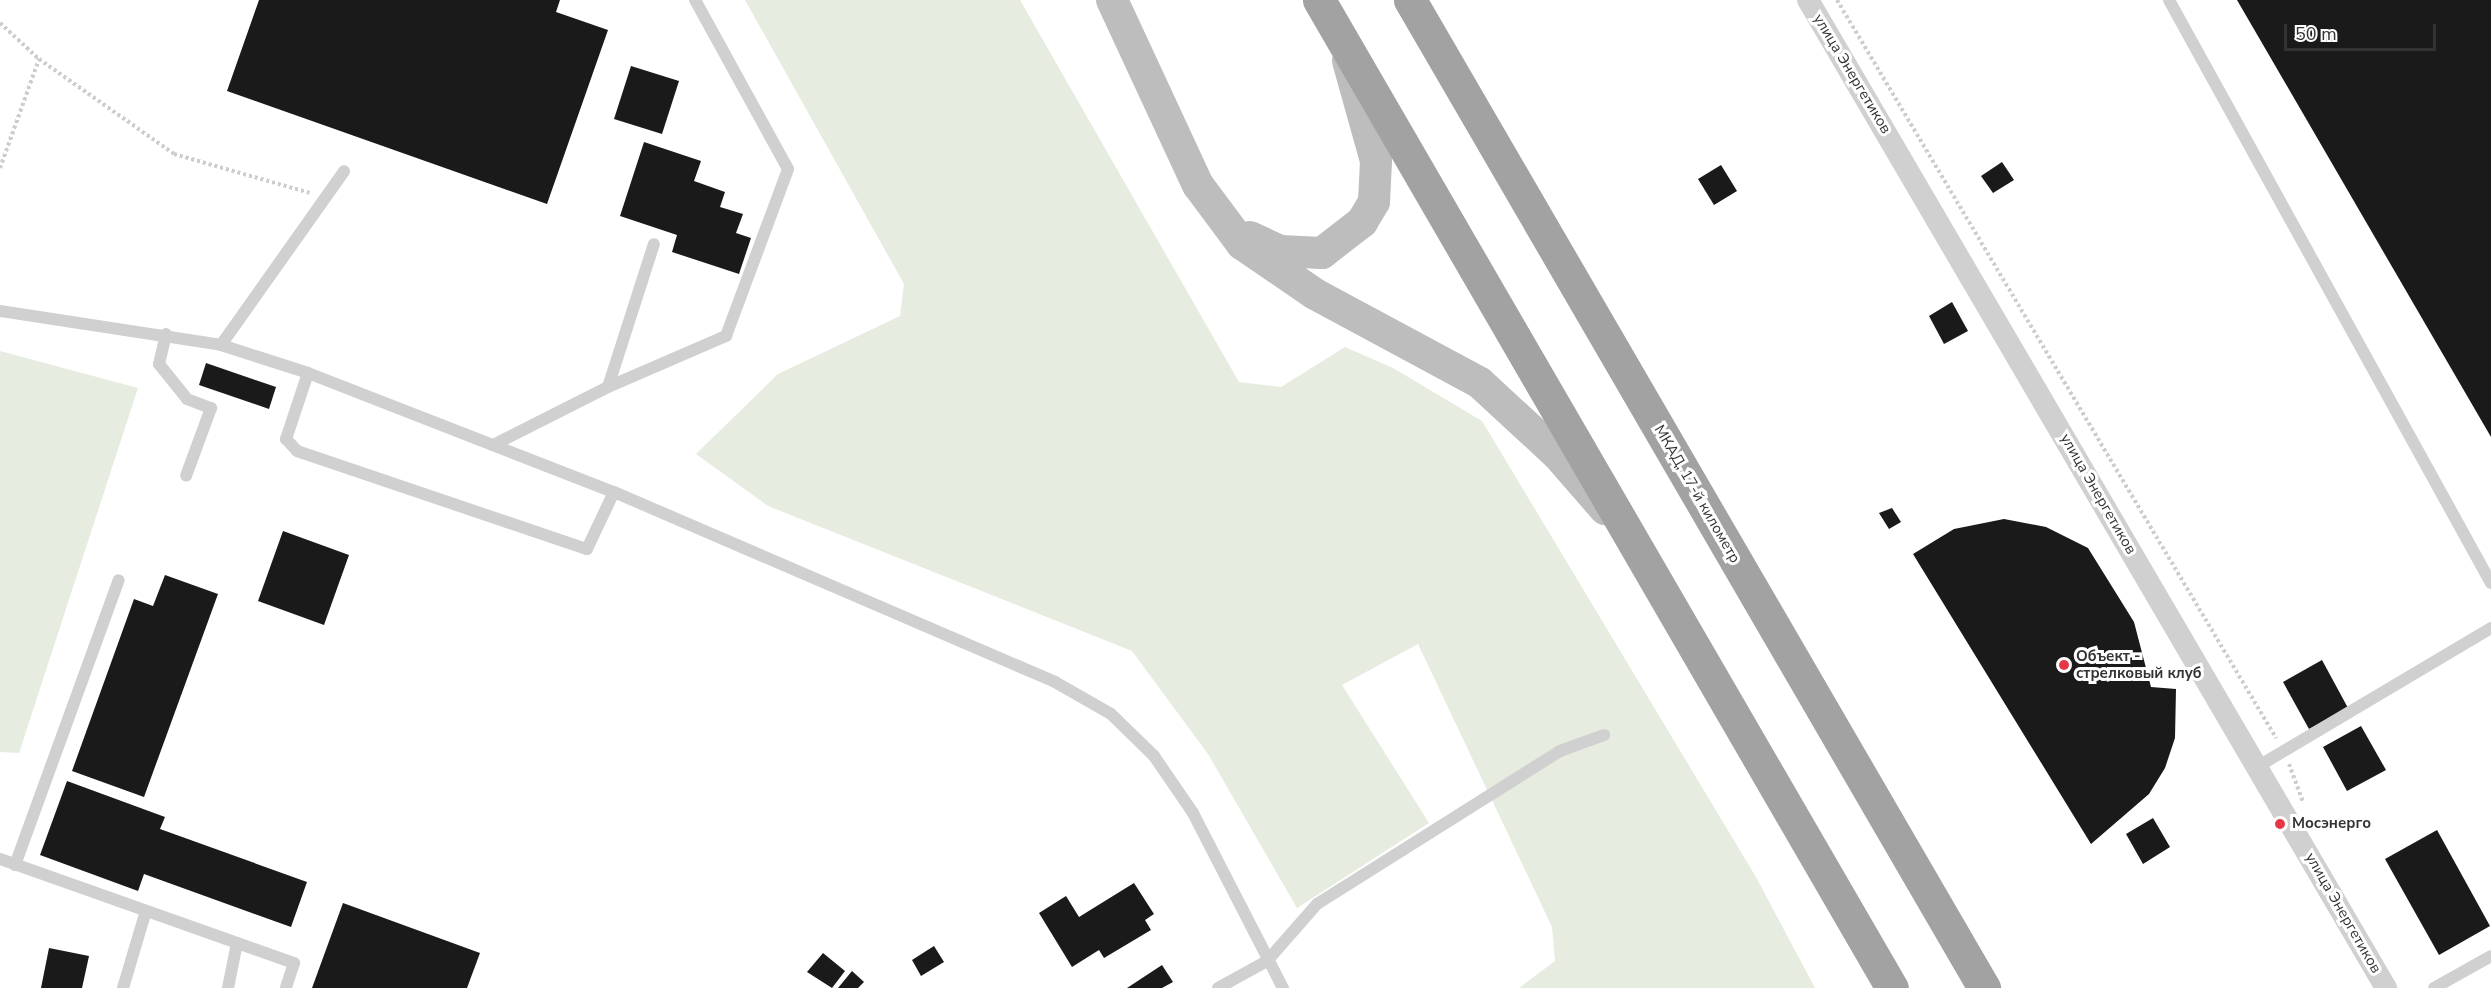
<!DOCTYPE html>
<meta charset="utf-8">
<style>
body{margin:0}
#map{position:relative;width:2491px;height:988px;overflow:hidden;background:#fff;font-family:"Nunito Sans",sans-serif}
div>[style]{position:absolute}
.green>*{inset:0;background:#e6ecdf}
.building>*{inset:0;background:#1a1a1a}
.path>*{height:4px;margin-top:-2px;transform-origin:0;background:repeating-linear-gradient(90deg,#cdcdcd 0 3px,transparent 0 6px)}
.service>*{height:12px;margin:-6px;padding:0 6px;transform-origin:6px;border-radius:6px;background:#d0d0d0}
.minor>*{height:22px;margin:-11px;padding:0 11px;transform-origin:11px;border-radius:11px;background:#d0d0d0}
.secondary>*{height:32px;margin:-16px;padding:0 16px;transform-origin:16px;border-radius:16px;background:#bdbdbd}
.trunk>*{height:33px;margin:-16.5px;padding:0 16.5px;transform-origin:16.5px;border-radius:16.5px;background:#a2a2a2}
.dots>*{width:16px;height:16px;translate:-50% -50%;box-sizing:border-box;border:3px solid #fff;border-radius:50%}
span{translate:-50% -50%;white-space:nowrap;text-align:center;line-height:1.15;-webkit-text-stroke:6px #fff;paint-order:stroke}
.street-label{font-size:15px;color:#333}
.poi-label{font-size:15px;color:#333;font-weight:700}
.left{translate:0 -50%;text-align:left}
.scale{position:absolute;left:2284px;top:24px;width:152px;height:27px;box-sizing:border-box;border:3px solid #333;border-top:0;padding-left:8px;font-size:18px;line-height:21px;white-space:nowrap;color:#333;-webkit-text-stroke:4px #fff;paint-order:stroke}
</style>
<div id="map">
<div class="green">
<div style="clip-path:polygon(745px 0,1020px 0,1239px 382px,1281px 387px,1345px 347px,1393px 368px,1482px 421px,1756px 877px,1815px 988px,1519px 988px,1555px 961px,1552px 927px,1418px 644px,1342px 685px,1429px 823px,1297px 908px,1208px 754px,1132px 651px,768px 506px,696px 454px,778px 374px,900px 316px,904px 284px)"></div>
<div style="clip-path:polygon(0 351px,138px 388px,19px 753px,0 752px)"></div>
</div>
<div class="building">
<div style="clip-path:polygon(259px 0,560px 0,556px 12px,608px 30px,547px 204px,227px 91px)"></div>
<div style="clip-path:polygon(2237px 0,2491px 0,2491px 437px)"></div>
<div style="clip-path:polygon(631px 66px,679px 81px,662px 134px,614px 119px)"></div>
<div style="clip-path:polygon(644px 142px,701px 161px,694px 181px,725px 192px,720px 207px,743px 214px,736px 233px,751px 238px,739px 274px,672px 252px,677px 235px,620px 216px)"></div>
<div style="clip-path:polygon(2002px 162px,2014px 180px,1993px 193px,1981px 176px)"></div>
<div style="clip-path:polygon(1721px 165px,1737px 191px,1714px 205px,1698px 179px)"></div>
<div style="clip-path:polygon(1952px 302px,1968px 331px,1944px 344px,1929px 316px)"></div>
<div style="clip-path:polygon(206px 363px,276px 387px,269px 409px,199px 385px)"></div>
<div style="clip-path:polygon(1892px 508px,1901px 522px,1889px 529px,1879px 513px)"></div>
<div style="clip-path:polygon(2004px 519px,2046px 527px,2088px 548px,2134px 622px,2151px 687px,2176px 689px,2175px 738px,2165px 768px,2149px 794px,2091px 844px,1913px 554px,1954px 529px)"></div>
<div style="clip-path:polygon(283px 531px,349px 555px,324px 625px,258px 601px)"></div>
<div style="clip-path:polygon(165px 575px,218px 594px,144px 797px,72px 771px,134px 599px,153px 606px)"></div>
<div style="clip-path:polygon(2322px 660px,2348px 708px,2309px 729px,2283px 682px)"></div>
<div style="clip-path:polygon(2361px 726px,2386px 770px,2347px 791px,2323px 747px)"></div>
<div style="clip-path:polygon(67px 781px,165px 817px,160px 829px,307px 882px,291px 927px,144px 874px,138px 891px,40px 855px)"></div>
<div style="clip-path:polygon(2153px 818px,2170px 847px,2143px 864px,2126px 834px)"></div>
<div style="clip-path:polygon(2437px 830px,2490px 926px,2439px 955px,2385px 859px)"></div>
<div style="clip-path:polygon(1134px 883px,1154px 914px,1145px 920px,1151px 930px,1104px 958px,1099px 950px,1072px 967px,1039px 913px,1066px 896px,1079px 917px)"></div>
<div style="clip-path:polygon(343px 903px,480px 953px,467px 988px,312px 988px)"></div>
<div style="clip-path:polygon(934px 946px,944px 962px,921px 976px,912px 960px)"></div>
<div style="clip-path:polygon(49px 948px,89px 956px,82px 988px,41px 988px)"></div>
<div style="clip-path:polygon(823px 953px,845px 971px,832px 988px,807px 972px)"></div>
<div style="clip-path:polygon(1162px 965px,1173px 982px,1162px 988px,1127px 988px)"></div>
<div style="clip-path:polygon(852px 971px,864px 982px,858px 988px,838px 988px)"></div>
</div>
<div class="path">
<div style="left:1837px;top:0;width:859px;rotate:59.25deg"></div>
<div style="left:0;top:23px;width:53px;rotate:42.7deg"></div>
<div style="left:39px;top:59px;width:165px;rotate:35.1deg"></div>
<div style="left:174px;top:154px;width:141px;rotate:16deg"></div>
<div style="left:0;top:168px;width:116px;rotate:-70.3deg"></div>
<div style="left:2289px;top:764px;width:40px;rotate:69.8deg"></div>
</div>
<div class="service">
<div style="left:2169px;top:0;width:666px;rotate:61.09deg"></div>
<div style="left:0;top:311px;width:224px;rotate:8.7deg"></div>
<div style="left:221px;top:345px;width:91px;rotate:17.8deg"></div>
<div style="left:308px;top:373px;width:328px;rotate:21.3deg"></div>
<div style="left:614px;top:492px;width:480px;rotate:23.3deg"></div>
<div style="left:1055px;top:682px;width:64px;rotate:29.7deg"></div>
<div style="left:1111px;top:714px;width:60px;rotate:44.3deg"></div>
<div style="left:1154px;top:756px;width:69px;rotate:55.6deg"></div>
<div style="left:1193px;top:813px;width:197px;rotate:62.8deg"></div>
<div style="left:166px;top:334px;width:31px;rotate:103deg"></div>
<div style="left:159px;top:364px;width:45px;rotate:51.3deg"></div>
<div style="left:187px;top:399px;width:26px;rotate:21deg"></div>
<div style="left:211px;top:408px;width:72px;rotate:110.2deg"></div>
<div style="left:221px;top:345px;width:213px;rotate:-54.7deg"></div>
<div style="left:308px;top:373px;width:70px;rotate:108.4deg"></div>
<div style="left:286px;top:439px;width:16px;rotate:47deg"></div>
<div style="left:297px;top:451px;width:306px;rotate:18.7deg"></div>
<div style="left:587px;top:549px;width:63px;rotate:-64.7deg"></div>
<div style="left:608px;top:387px;width:129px;rotate:-23.4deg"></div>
<div style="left:726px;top:336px;width:178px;rotate:-69.6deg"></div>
<div style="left:788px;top:169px;width:193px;rotate:-118.8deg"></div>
<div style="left:493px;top:445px;width:129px;rotate:-26.8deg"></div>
<div style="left:608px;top:387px;width:150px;rotate:-72.2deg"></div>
<div style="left:2257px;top:767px;width:272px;rotate:-30.7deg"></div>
<div style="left:0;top:859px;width:312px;rotate:19.5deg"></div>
<div style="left:294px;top:963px;width:26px;rotate:108deg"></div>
<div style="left:15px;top:865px;width:303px;rotate:-70deg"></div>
<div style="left:123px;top:988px;width:80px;rotate:-73.4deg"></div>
<div style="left:228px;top:988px;width:46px;rotate:-78.7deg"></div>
<div style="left:1218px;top:988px;width:56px;rotate:-28.9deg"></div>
<div style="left:1267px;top:961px;width:76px;rotate:-48.7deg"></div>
<div style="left:1317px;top:904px;width:287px;rotate:-32.2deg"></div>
<div style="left:1560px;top:751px;width:47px;rotate:-20deg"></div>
<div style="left:2434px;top:988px;width:65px;rotate:-29.3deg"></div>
</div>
<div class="minor">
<div style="left:1808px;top:0;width:1145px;rotate:59.67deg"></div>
</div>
<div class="secondary">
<div style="left:1112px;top:0;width:204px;rotate:65.1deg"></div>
<div style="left:1198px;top:185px;width:74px;rotate:53.3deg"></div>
<div style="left:1242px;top:244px;width:88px;rotate:34.4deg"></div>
<div style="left:1315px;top:294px;width:187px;rotate:28.3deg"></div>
<div style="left:1480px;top:383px;width:106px;rotate:42.7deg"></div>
<div style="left:1558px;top:455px;width:72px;rotate:49deg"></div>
<div style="left:1250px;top:237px;width:33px;rotate:25deg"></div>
<div style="left:1280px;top:251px;width:42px;rotate:2.7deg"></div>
<div style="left:1322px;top:253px;width:51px;rotate:-37.8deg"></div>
<div style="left:1362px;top:222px;width:23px;rotate:-59deg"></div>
<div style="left:1374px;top:202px;width:41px;rotate:-87.2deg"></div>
<div style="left:1376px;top:161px;width:104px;rotate:-105.6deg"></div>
</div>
<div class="trunk">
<div style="left:1319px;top:0;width:1142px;rotate:59.89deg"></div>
<div style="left:1410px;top:0;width:1143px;rotate:59.84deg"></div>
</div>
<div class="dots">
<div style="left:2064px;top:665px;background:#e63946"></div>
<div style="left:2280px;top:824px;background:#e63946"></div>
</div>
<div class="street-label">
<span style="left:1852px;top:74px;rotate:59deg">улица Энергетиков</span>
<span style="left:1697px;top:494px;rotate:60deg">МКАД, 17-й километр</span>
<span style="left:2098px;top:494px;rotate:60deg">улица Энергетиков</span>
<span style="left:2343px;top:913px;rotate:60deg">улица Энергетиков</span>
</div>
<div class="poi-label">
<span class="left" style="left:2076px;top:665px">Объект -<br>стрелковый клуб</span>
<span class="left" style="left:2292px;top:824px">Мосэнерго</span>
</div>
<div class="scale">50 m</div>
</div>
